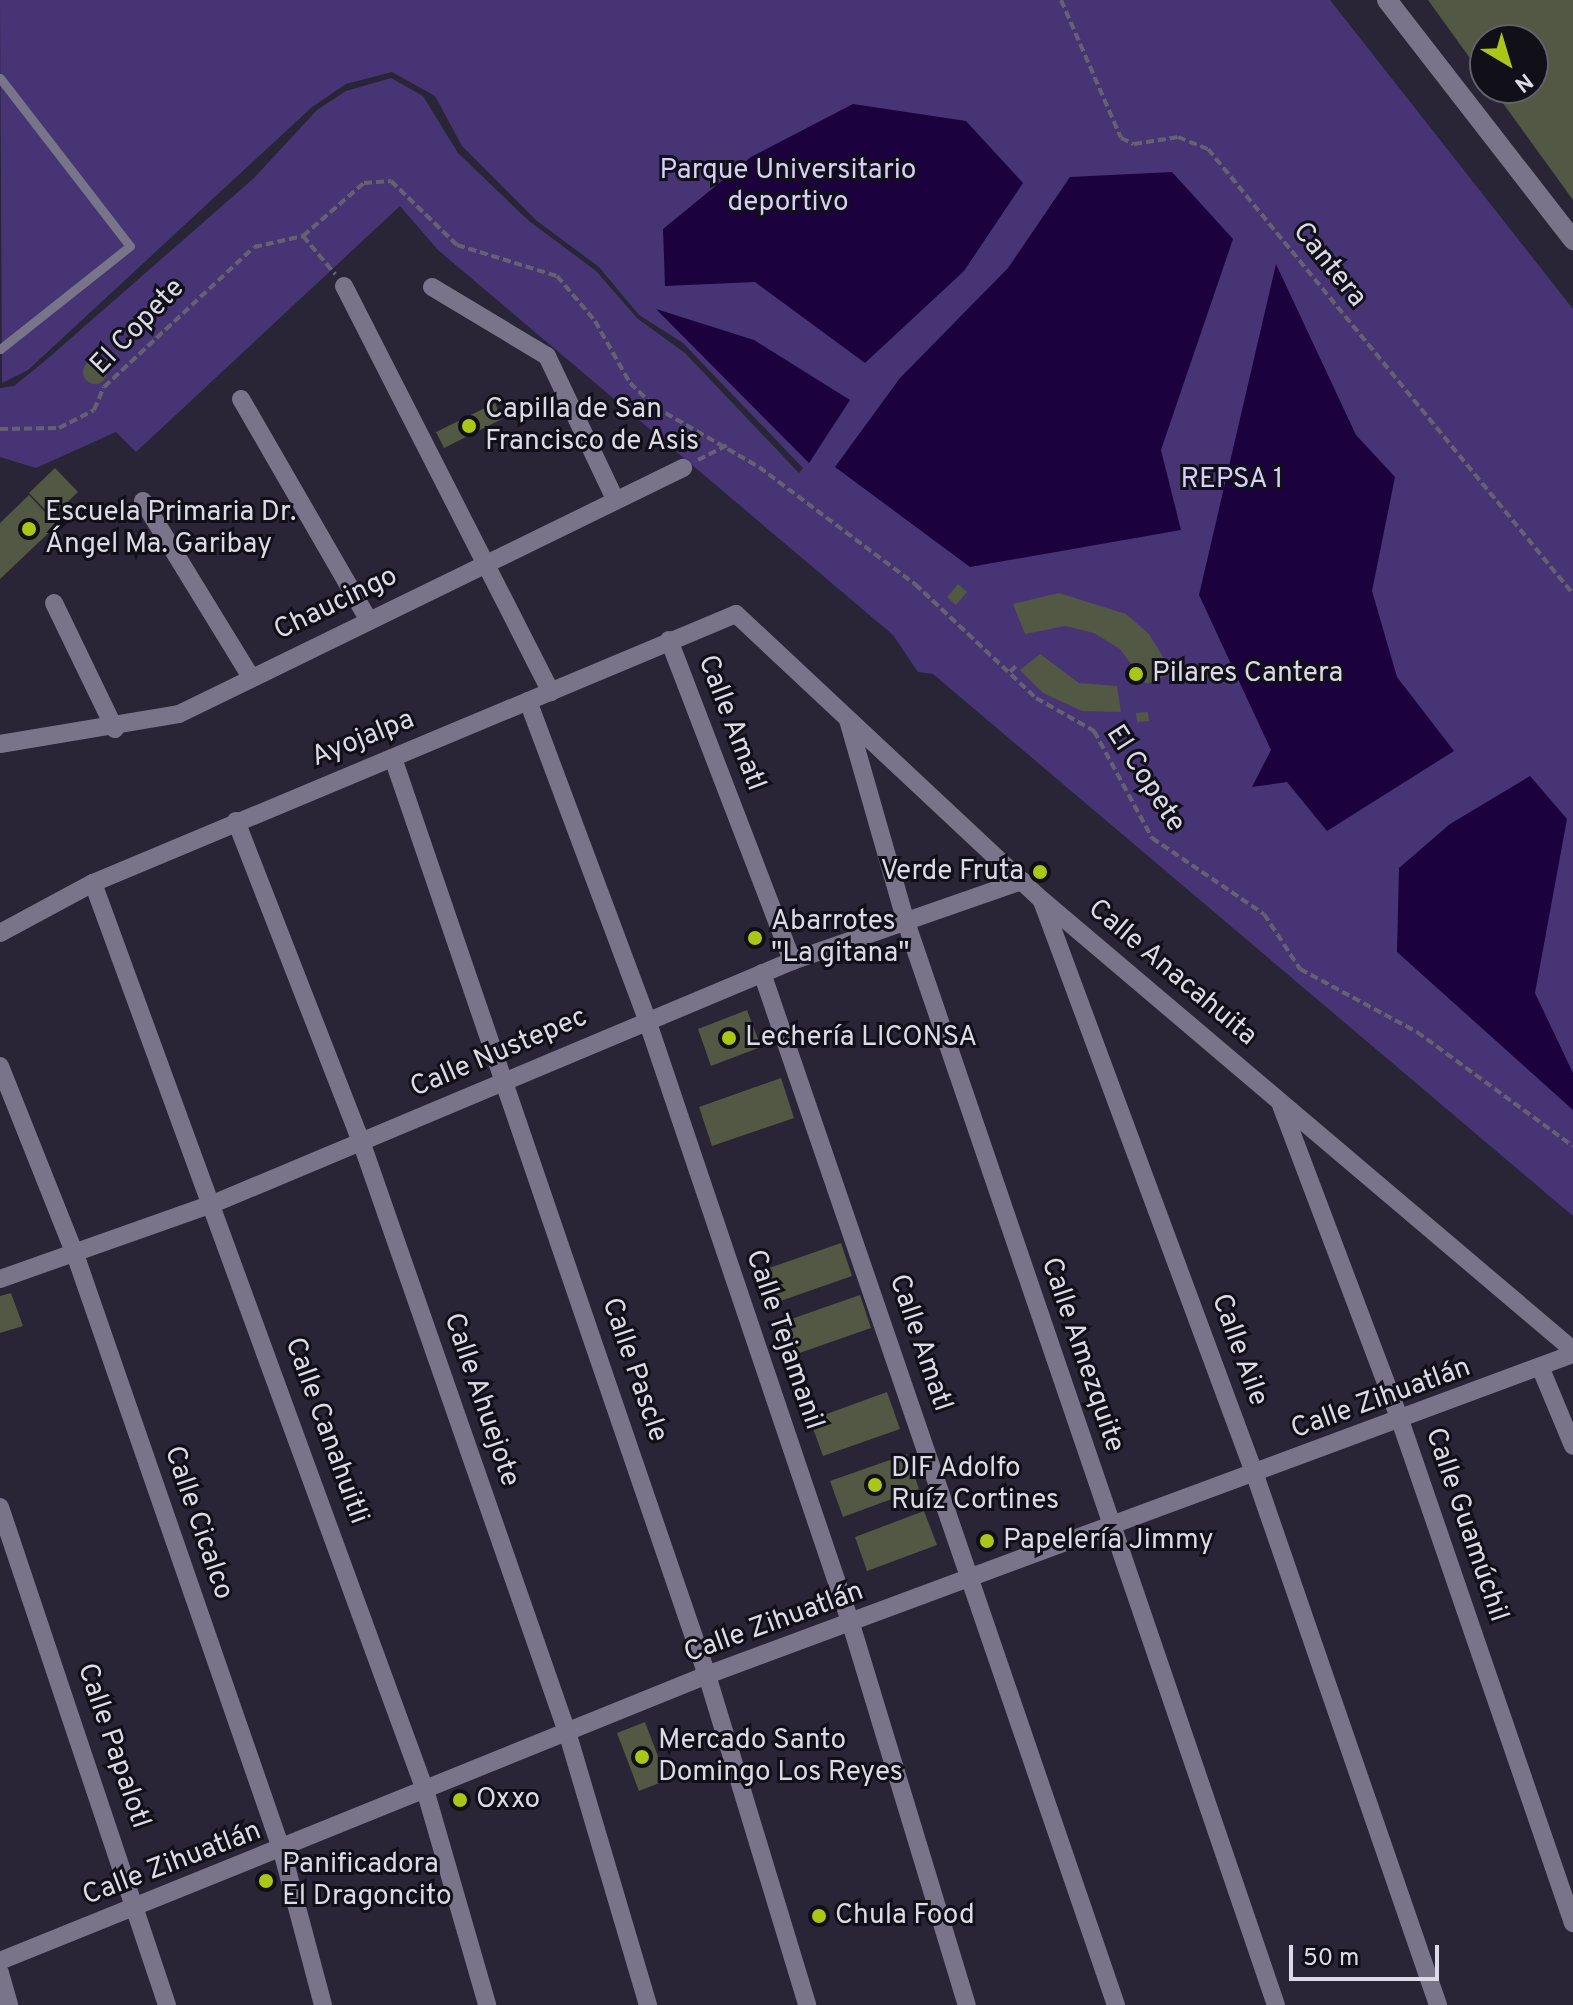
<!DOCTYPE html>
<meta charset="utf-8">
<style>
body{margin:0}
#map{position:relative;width:1573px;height:2005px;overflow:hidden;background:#292436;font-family:Overpass,sans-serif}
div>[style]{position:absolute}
.green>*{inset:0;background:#473475}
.water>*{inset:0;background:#1b023e}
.building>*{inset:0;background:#525843}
.round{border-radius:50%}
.path>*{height:4px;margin-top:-2px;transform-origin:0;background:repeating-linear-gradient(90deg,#656171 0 8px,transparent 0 12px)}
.lane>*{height:9px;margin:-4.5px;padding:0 4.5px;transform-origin:4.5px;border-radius:4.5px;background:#79748a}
.street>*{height:18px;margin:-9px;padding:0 9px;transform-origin:9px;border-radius:9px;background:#79748a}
.secondary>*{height:20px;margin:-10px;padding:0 10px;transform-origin:10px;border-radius:10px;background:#79748a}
.dots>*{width:22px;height:22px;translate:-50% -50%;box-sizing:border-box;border:4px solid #110f17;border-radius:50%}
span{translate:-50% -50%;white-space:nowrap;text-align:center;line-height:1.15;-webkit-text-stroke:6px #110f17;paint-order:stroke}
.park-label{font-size:28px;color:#d7cefc}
.street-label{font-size:28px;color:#dcdae6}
.poi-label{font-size:28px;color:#dcdae6}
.left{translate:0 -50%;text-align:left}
.right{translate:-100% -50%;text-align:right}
.north{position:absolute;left:1469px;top:24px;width:80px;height:80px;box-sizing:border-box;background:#110f17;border:2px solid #62606a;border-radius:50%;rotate:142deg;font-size:22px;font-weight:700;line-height:32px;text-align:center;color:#dcdae6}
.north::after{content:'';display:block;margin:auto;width:28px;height:36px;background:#aac718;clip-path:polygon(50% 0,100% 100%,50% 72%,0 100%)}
.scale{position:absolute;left:1289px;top:1945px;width:150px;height:36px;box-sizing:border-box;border:4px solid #dcdae6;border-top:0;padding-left:10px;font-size:24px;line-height:28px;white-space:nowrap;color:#dcdae6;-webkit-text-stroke:6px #110f17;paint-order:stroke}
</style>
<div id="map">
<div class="green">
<div style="clip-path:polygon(0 0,1330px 0,1573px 309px,1573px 1216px,933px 674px,918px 672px,893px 635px,438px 250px,400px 206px,136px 452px,116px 432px,36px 468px,0 457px,0 388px,14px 386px,46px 360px,254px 178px,317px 110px,346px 91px,391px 78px,423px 96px,458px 153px,529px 221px,596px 271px,638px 319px,685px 353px,799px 473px,803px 468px,683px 343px,639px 315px,599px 267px,537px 221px,462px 146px,435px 96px,392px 72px,346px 84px,312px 107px,28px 370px,2px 383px)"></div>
</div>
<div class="water">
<div style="clip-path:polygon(853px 104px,966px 121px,1023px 183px,964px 271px,865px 363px,755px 282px,665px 286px,663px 229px,751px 157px)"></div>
<div style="clip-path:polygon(1172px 172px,1233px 239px,1161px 450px,1181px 530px,970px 567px,835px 467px,900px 378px,1008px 268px,1070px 177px)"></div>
<div style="clip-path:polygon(1276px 264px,1356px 435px,1395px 477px,1372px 591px,1397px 677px,1454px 751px,1327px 831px,1287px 782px,1252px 787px,1271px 750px,1199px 595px)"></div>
<div style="clip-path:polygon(656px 309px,754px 340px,850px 400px,809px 463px)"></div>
<div style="clip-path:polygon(1530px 776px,1567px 819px,1535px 993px,1573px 1073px,1573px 1110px,1397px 952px,1399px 868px,1450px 824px)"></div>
</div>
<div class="building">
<div style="clip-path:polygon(1428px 0,1573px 0,1573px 200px,1492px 88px,1533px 88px,1533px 40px,1485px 40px,1485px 79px)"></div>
<div class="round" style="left:83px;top:360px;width:24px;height:24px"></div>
<div style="clip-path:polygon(495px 403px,502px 419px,444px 448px,436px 432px)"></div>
<div style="clip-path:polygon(55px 468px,78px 492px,52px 517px,29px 493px)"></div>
<div style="clip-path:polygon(29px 495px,57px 525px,0 579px,0 523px)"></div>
<div style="clip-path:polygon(958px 584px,967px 592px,956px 605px,947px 597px)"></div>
<div style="clip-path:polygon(1059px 593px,1126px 614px,1149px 634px,1173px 673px,1146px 684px,1120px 649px,1094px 633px,1065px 626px,1025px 634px,1013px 604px)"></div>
<div style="clip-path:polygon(1040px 654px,1079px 683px,1117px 686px,1121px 712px,1082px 711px,1043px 693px,1020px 670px)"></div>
<div style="clip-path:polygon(1148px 712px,1149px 721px,1137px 722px,1136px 713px)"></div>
<div style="clip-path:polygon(747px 1010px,761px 1047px,711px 1066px,698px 1029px)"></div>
<div style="clip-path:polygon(781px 1078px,794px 1118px,712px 1146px,699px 1107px)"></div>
<div style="clip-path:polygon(841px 1243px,852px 1276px,769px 1305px,758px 1272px)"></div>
<div style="clip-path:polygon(11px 1293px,23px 1326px,0 1333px,0 1296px)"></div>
<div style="clip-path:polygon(860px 1295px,871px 1328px,788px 1357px,777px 1324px)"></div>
<div style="clip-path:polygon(887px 1392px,900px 1429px,823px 1456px,810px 1420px)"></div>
<div style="clip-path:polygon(907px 1454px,919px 1489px,843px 1517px,830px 1481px)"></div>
<div style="clip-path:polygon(924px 1511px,937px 1545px,867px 1571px,855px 1537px)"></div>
<div style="clip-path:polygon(645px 1722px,667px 1780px,639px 1791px,617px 1733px)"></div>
</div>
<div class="path">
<div style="left:1061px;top:0;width:150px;rotate:66.5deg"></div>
<div style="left:1121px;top:138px;width:14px;rotate:25deg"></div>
<div style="left:1134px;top:144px;width:45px;rotate:-9deg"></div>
<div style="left:1178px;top:137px;width:32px;rotate:22deg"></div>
<div style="left:1208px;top:149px;width:576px;rotate:50.64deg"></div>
<div style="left:303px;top:236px;width:50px;rotate:49.9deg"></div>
<div style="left:0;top:429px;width:59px;rotate:-1deg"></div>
<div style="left:59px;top:428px;width:39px;rotate:-27deg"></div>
<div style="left:94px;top:410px;width:25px;rotate:-67deg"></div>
<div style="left:104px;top:387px;width:205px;rotate:-43deg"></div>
<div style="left:254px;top:247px;width:50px;rotate:-12.7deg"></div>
<div style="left:303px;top:236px;width:81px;rotate:-41deg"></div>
<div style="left:364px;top:183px;width:27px;rotate:-4deg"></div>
<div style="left:391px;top:181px;width:92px;rotate:44.1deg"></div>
<div style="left:457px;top:245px;width:105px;rotate:17.2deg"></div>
<div style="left:557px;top:276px;width:59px;rotate:49.8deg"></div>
<div style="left:595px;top:321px;width:71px;rotate:60.6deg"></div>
<div style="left:630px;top:383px;width:35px;rotate:44deg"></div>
<div style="left:655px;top:407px;width:120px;rotate:30deg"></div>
<div style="left:759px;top:467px;width:195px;rotate:36.9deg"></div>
<div style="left:915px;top:584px;width:166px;rotate:43.3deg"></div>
<div style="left:1036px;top:698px;width:67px;rotate:29.6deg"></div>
<div style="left:1094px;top:731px;width:122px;rotate:61.5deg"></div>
<div style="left:1152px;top:838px;width:135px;rotate:34.2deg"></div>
<div style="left:1264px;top:914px;width:66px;rotate:56.8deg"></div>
<div style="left:1300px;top:969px;width:133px;rotate:28.3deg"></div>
<div style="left:1417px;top:1032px;width:193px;rotate:36.2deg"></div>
<div style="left:698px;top:460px;width:34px;rotate:-27deg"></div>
<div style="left:1010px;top:672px;width:11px;rotate:-45deg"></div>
</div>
<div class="lane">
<div style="left:0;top:78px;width:212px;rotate:52.3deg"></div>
<div style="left:130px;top:246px;width:166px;rotate:141.6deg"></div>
</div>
<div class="street">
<div style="left:344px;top:286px;width:456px;rotate:63deg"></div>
<div style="left:432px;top:287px;width:134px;rotate:31deg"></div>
<div style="left:547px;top:356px;width:158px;rotate:64.6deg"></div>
<div style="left:241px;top:399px;width:254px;rotate:60deg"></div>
<div style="left:143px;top:501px;width:206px;rotate:58.5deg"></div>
<div style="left:54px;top:603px;width:140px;rotate:64.2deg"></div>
<div style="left:669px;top:640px;width:344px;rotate:69deg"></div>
<div style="left:528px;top:701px;width:340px;rotate:69.5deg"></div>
<div style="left:647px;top:1020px;width:638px;rotate:71.34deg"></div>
<div style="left:851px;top:1624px;width:398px;rotate:73.1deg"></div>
<div style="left:848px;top:720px;width:210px;rotate:74deg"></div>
<div style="left:906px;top:922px;width:1144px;rotate:71.14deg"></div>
<div style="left:0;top:744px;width:181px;rotate:-9.5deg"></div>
<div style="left:179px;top:714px;width:561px;rotate:-26.02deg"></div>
<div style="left:393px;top:758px;width:969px;rotate:71.1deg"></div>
<div style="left:707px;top:1675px;width:345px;rotate:73.1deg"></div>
<div style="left:236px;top:821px;width:347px;rotate:68.7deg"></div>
<div style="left:362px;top:1144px;width:626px;rotate:70.78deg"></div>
<div style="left:568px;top:1735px;width:282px;rotate:73.5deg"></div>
<div style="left:93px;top:883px;width:969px;rotate:69.9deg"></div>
<div style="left:426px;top:1793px;width:221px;rotate:73.9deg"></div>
<div style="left:1042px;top:901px;width:612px;rotate:69.64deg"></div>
<div style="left:1255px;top:1475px;width:561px;rotate:70.95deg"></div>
<div style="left:0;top:933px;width:106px;rotate:-28.3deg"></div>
<div style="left:93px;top:883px;width:697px;rotate:-22.7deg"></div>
<div style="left:736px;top:614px;width:417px;rotate:43.1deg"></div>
<div style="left:1041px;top:899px;width:697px;rotate:40.29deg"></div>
<div style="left:762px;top:973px;width:1091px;rotate:71.07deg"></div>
<div style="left:0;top:1066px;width:202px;rotate:68.3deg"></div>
<div style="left:75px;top:1254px;width:632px;rotate:70.88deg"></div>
<div style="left:282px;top:1851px;width:159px;rotate:75.1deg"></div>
<div style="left:1281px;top:1105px;width:340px;rotate:69.3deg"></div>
<div style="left:1401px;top:1423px;width:529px;rotate:71.02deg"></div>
<div style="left:0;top:1279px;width:228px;rotate:-19.5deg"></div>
<div style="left:215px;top:1203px;width:626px;rotate:-22.75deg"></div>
<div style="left:792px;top:961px;width:244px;rotate:-19.2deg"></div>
<div style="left:1541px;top:1369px;width:83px;rotate:67.4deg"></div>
<div style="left:0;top:1507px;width:525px;rotate:71.46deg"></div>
<div style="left:0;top:1961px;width:763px;rotate:-22.02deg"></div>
<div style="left:707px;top:1675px;width:924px;rotate:-20.34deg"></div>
<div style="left:0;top:1973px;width:33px;rotate:74deg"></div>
</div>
<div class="secondary">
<div style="left:1387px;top:0;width:304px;rotate:52.2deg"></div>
</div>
<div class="dots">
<div style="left:469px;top:426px;background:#aac718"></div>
<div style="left:29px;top:529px;background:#aac718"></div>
<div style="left:1136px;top:674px;background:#aac718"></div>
<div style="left:1040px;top:872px;background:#aac718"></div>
<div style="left:755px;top:938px;background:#aac718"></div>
<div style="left:729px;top:1038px;background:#aac718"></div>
<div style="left:875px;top:1485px;background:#aac718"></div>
<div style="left:987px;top:1541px;background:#aac718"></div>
<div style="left:642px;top:1757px;background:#aac718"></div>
<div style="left:460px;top:1800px;background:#aac718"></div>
<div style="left:266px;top:1881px;background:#aac718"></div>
<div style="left:819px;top:1916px;background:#aac718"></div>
</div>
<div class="park-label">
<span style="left:788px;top:187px">Parque Universitario<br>deportivo</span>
<span style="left:1232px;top:480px">REPSA 1</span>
</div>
<div class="street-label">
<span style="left:1329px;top:265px;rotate:51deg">Cantera</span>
<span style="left:138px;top:327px;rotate:-46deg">El Copete</span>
<span style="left:336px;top:604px;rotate:-26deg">Chaucingo</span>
<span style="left:731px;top:723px;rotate:69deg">Calle Amatl</span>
<span style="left:363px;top:739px;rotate:-22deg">Ayojalpa</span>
<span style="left:1145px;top:779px;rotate:57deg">El Copete</span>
<span style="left:1172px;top:973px;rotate:40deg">Calle Anacahuita</span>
<span style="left:499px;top:1053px;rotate:-23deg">Calle Nustepec</span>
<span style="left:784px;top:1340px;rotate:71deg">Calle Tejamanil</span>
<span style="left:920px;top:1343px;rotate:71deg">Calle Amatl</span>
<span style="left:1239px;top:1350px;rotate:70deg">Calle Aile</span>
<span style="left:1082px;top:1355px;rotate:71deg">Calle Amezquite</span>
<span style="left:634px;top:1370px;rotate:71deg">Calle Pascle</span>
<span style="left:1381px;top:1399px;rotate:-20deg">Calle Zihuatlán</span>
<span style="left:481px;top:1400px;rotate:71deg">Calle Ahuejote</span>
<span style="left:326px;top:1431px;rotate:70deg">Calle Canahuitli</span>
<span style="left:198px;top:1523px;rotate:71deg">Calle Cicalco</span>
<span style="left:1466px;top:1525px;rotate:71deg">Calle Guamúchil</span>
<span style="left:774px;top:1623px;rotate:-20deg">Calle Zihuatlán</span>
<span style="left:113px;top:1746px;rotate:71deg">Calle Papalotl</span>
<span style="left:172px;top:1864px;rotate:-21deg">Calle Zihuatlán</span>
</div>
<div class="poi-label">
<span class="left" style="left:485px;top:426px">Capilla de San<br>Francisco de Asis</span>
<span class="left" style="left:45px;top:529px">Escuela Primaria Dr.<br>Ángel Ma. Garibay</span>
<span class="left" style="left:1152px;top:674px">Pilares Cantera</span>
<span class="right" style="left:1024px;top:872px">Verde Fruta</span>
<span class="left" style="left:771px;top:938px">Abarrotes<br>"La gitana"</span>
<span class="left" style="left:745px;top:1038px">Lechería LICONSA</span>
<span class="left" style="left:891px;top:1485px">DIF Adolfo<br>Ruíz Cortines</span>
<span class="left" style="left:1003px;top:1541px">Papelería Jimmy</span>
<span class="left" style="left:658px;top:1757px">Mercado Santo<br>Domingo Los Reyes</span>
<span class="left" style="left:476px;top:1800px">Oxxo</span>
<span class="left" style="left:282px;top:1881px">Panificadora<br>El Dragoncito</span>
<span class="left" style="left:835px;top:1916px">Chula Food</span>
</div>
<div class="north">N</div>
<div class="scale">50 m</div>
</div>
